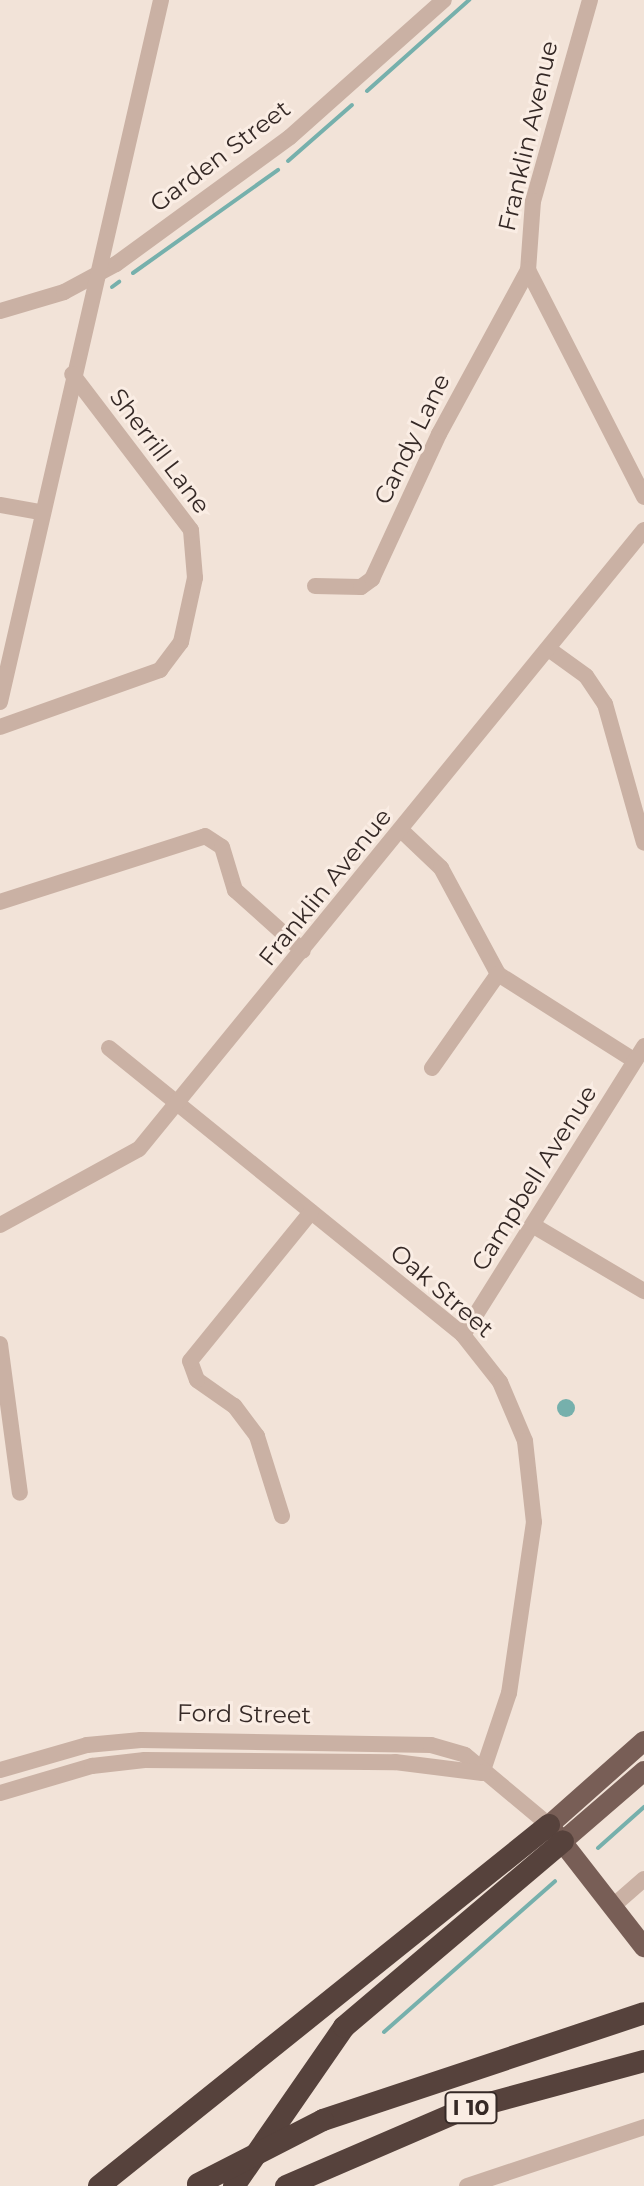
<!DOCTYPE html>
<style>
body{margin:0}
#map{position:relative;width:644px;height:2186px;overflow:hidden;background:#f2e3d8;font-family:Montserrat,sans-serif}
div>[style]{position:absolute}
.water>*{inset:0;background:#76b0ac}
.round{border-radius:50%}
.stream>*{height:4px;margin:-2px;padding:0 2px;transform-origin:2px;border-radius:2px;background:#76b0ac}
.minor>*{height:16px;margin:-8px;padding:0 8px;transform-origin:8px;border-radius:8px;background:#cab1a4}
.major>*{height:20px;margin:-10px;padding:0 10px;transform-origin:10px;border-radius:10px;background:#785e56}
.highway>*{height:22px;margin:-11px;padding:0 11px;transform-origin:11px;border-radius:11px;background:#56423c}
.highway-bridge>*{height:22px;margin:-11px;padding:0 11px;transform-origin:11px;border-radius:11px;background:#56423c}
span{translate:-50% -50%;white-space:nowrap;text-align:center;line-height:1.15;-webkit-text-stroke:6px #faede4;paint-order:stroke}
.shield-label span{padding:2px 6px;background:#faede4;border:2px solid;border-radius:6px;-webkit-text-stroke-width:0}
.shield-label{font-size:22px;color:#352926;font-weight:700}
.street-label{font-size:24px;color:#352926}
</style>
<div id="map">
<div class="water">
<div class="round" style="left:557px;top:1399px;width:18px;height:18px"></div>
</div>
<div class="stream">
<div style="left:367px;top:91px;width:137px;rotate:-41.7deg"></div>
<div style="left:288px;top:161px;width:85px;rotate:-41.2deg"></div>
<div style="left:133px;top:273px;width:178px;rotate:-35.4deg"></div>
<div style="left:112px;top:287px;width:9px;rotate:-36deg"></div>
<div style="left:598px;top:1848px;width:62px;rotate:-41.7deg"></div>
<div style="left:384px;top:2032px;width:228px;rotate:-41.4deg"></div>
</div>
<div class="minor">
<div style="left:590px;top:0;width:209px;rotate:105.8deg"></div>
<div style="left:533px;top:201px;width:69px;rotate:94.1deg"></div>
<div style="left:528px;top:270px;width:255px;rotate:62.9deg"></div>
<div style="left:0;top:311px;width:67px;rotate:-16.5deg"></div>
<div style="left:64px;top:292px;width:59px;rotate:-28.3deg"></div>
<div style="left:116px;top:264px;width:215px;rotate:-36.1deg"></div>
<div style="left:290px;top:137px;width:206px;rotate:-41.7deg"></div>
<div style="left:0;top:505px;width:41px;rotate:9.9deg"></div>
<div style="left:315px;top:586px;width:46px;rotate:1.2deg"></div>
<div style="left:361px;top:587px;width:14px;rotate:-36deg"></div>
<div style="left:372px;top:579px;width:160px;rotate:-65.2deg"></div>
<div style="left:439px;top:434px;width:187px;rotate:-61.5deg"></div>
<div style="left:550px;top:650px;width:44px;rotate:35.8deg"></div>
<div style="left:586px;top:676px;width:34px;rotate:56deg"></div>
<div style="left:605px;top:704px;width:144px;rotate:74.3deg"></div>
<div style="left:0;top:702px;width:720px;rotate:-77.08deg"></div>
<div style="left:0;top:727px;width:170px;rotate:-19.6deg"></div>
<div style="left:160px;top:670px;width:35px;rotate:-53deg"></div>
<div style="left:181px;top:642px;width:66px;rotate:-77.7deg"></div>
<div style="left:195px;top:578px;width:48px;rotate:-94.8deg"></div>
<div style="left:191px;top:530px;width:196px;rotate:-127.3deg"></div>
<div style="left:402px;top:831px;width:54px;rotate:43.5deg"></div>
<div style="left:441px;top:868px;width:120px;rotate:61.7deg"></div>
<div style="left:498px;top:974px;width:162px;rotate:32.4deg"></div>
<div style="left:0;top:902px;width:215px;rotate:-17.8deg"></div>
<div style="left:205px;top:836px;width:20px;rotate:33deg"></div>
<div style="left:222px;top:847px;width:45px;rotate:73.2deg"></div>
<div style="left:235px;top:890px;width:91px;rotate:41.9deg"></div>
<div style="left:109px;top:1048px;width:456px;rotate:39deg"></div>
<div style="left:463px;top:1335px;width:60px;rotate:51.8deg"></div>
<div style="left:500px;top:1382px;width:64px;rotate:67deg"></div>
<div style="left:525px;top:1441px;width:81px;rotate:83.7deg"></div>
<div style="left:534px;top:1522px;width:173px;rotate:98.3deg"></div>
<div style="left:509px;top:1693px;width:84px;rotate:108.6deg"></div>
<div style="left:432px;top:1068px;width:115px;rotate:-54.9deg"></div>
<div style="left:0;top:1225px;width:158px;rotate:-28.7deg"></div>
<div style="left:139px;top:1149px;width:799px;rotate:-50.79deg"></div>
<div style="left:534px;top:1226px;width:128px;rotate:30.6deg"></div>
<div style="left:463px;top:1335px;width:341px;rotate:-57.9deg"></div>
<div style="left:0;top:1344px;width:150px;rotate:82.4deg"></div>
<div style="left:282px;top:1516px;width:84px;rotate:-107.4deg"></div>
<div style="left:257px;top:1436px;width:38px;rotate:-127deg"></div>
<div style="left:234px;top:1406px;width:45px;rotate:-144.9deg"></div>
<div style="left:197px;top:1380px;width:20px;rotate:-110deg"></div>
<div style="left:190px;top:1361px;width:192px;rotate:-50.9deg"></div>
<div style="left:0;top:1770px;width:91px;rotate:-16deg"></div>
<div style="left:87px;top:1745px;width:54px;rotate:-5.3deg"></div>
<div style="left:141px;top:1740px;width:290px;rotate:1deg"></div>
<div style="left:431px;top:1745px;width:35px;rotate:16deg"></div>
<div style="left:465px;top:1755px;width:109px;rotate:39.8deg"></div>
<div style="left:0;top:1793px;width:96px;rotate:-16.4deg"></div>
<div style="left:92px;top:1766px;width:53px;rotate:-6.5deg"></div>
<div style="left:145px;top:1760px;width:250px;rotate:0.5deg"></div>
<div style="left:395px;top:1762px;width:88px;rotate:7.2deg"></div>
<div style="left:613px;top:1906px;width:41px;rotate:-41.1deg"></div>
<div style="left:467px;top:2186px;width:187px;rotate:-18.4deg"></div>
</div>
<div class="major">
<div style="left:644px;top:1741px;width:127px;rotate:138.5deg"></div>
<div style="left:549px;top:1825px;width:155px;rotate:52.1deg"></div>
<div style="left:563px;top:1841px;width:107px;rotate:-40.8deg"></div>
</div>
<div class="highway">
<div style="left:323px;top:2120px;width:338px;rotate:-18.4deg"></div>
<div style="left:99px;top:2186px;width:577px;rotate:-38.74deg"></div>
<div style="left:234px;top:2186px;width:193px;rotate:-55.3deg"></div>
<div style="left:344px;top:2027px;width:287px;rotate:-40.3deg"></div>
<div style="left:286px;top:2186px;width:189px;rotate:-23.3deg"></div>
<div style="left:460px;top:2111px;width:191px;rotate:-15.2deg"></div>
</div>
<div class="highway-bridge">
<div style="left:198px;top:2184px;width:140px;rotate:-27.1deg"></div>
</div>
<div class="shield-label">
<span style="left:471px;top:2108px">I 10</span>
</div>
<div class="street-label">
<span style="left:528px;top:136px;rotate:-77deg">Franklin Avenue</span>
<span style="left:220px;top:156px;rotate:-37deg">Garden Street</span>
<span style="left:412px;top:439px;rotate:-64deg">Candy Lane</span>
<span style="left:160px;top:451px;rotate:53deg">Sherrill Lane</span>
<span style="left:325px;top:887px;rotate:-51deg">Franklin Avenue</span>
<span style="left:534px;top:1178px;rotate:-58deg">Campbell Avenue</span>
<span style="left:442px;top:1291px;rotate:41deg">Oak Street</span>
<span style="left:244px;top:1714px;rotate:1deg">Ford Street</span>
</div>
</div>
